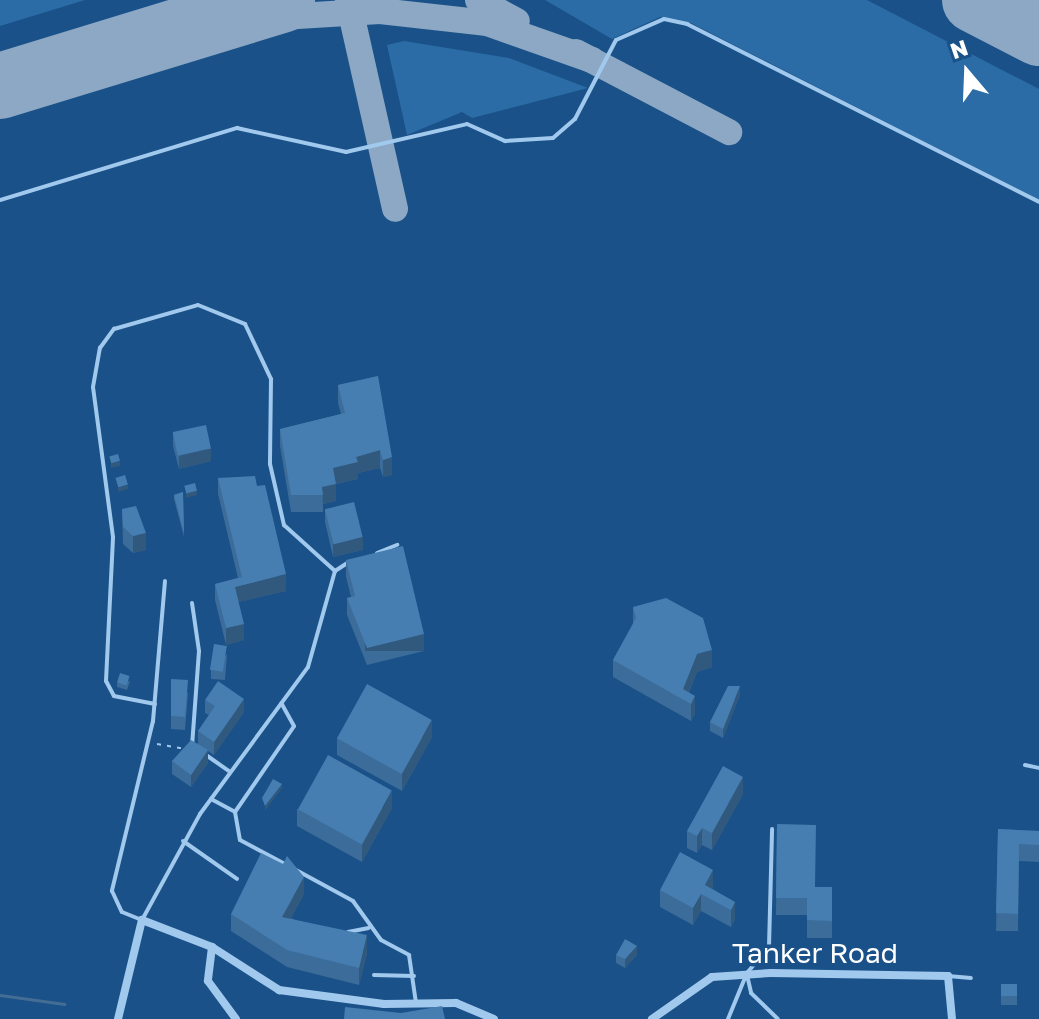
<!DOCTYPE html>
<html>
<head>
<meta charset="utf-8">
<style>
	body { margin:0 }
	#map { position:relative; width:1039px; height:1019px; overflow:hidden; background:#195188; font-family:"Golos Text",sans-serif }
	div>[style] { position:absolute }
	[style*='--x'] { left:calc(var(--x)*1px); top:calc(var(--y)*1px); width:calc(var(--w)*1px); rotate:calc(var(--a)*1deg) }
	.green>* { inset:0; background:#2c6ca6 }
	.stream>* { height:3px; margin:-1.5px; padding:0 1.5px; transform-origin:1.5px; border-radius:1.5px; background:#446d95 }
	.taxiway>* { height:26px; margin:-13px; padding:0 13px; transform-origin:13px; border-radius:13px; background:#8ca8c4 }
	.runway>* { height:66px; margin:-33px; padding:0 33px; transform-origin:33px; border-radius:33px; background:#8ca8c4 }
	.path>* { height:2px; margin-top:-1px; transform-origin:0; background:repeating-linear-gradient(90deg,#a1c8ed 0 4px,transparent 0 10px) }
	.service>* { height:4px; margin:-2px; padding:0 2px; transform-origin:2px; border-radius:2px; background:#a1c8ed }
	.minor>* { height:8px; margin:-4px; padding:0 4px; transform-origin:4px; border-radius:4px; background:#a1c8ed }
	.wall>* { inset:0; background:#3c6c99; transform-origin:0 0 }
	.shaded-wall>* { inset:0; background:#31587d; transform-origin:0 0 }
	.building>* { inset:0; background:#467eb2; transform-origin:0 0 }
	span { translate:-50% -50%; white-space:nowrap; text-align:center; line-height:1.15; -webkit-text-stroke:7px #195188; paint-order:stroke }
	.street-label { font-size:28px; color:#fff }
	.north { position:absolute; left:927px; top:32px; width:80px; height:80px; -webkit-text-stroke:6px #195188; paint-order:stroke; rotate:341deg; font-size:22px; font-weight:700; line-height:32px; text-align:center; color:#fff }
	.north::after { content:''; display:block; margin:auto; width:28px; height:36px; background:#fff; clip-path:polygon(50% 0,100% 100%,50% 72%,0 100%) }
</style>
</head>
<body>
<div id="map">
	<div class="green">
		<i style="clip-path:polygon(0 0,85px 0,0 26px)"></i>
		<i style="clip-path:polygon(545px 0,867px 0,1039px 89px,1039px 200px,691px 23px,660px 17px,612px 39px)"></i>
		<i style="clip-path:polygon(404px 41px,509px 58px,588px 88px,472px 118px,462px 112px,407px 135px,387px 45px)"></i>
	</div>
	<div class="stream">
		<i style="--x:0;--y:995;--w:65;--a:8"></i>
	</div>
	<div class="taxiway">
		<i style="--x:348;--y:0;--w:214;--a:77.3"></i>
		<i style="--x:478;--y:0;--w:44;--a:28.3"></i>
		<i style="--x:141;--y:43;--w:142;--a:-10.5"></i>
		<i style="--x:281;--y:17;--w:99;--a:-3.5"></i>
		<i style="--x:380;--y:11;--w:108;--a:6.4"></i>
		<i style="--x:487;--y:23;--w:111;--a:19.4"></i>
		<i style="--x:576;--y:52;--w:173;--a:27.6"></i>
	</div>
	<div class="runway">
		<i style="--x:975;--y:0;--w:72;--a:27.3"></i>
		<i style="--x:0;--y:86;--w:295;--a:-17"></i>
	</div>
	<div class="path">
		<i style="--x:157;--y:744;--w:29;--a:10"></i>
	</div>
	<div class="service">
		<i style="--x:0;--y:200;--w:248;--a:-16.9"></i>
		<i style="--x:237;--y:128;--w:112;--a:12.4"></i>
		<i style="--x:346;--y:152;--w:124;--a:-13"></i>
		<i style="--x:467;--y:124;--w:42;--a:24.1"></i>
		<i style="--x:505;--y:141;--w:48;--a:-3.6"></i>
		<i style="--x:553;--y:138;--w:29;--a:-41"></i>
		<i style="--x:575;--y:119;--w:89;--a:-62.6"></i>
		<i style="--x:616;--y:40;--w:52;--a:-23.6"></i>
		<i style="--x:664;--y:19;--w:24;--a:12"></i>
		<i style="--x:687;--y:24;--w:394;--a:26.8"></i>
		<i style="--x:377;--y:553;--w:22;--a:-22"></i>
		<i style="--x:165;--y:581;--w:141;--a:94.9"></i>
		<i style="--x:153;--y:721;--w:175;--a:103.6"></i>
		<i style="--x:112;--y:891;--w:23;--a:65"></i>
		<i style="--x:122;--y:912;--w:22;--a:22"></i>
		<i style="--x:142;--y:920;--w:121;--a:-61.3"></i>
		<i style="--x:200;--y:814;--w:182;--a:-53.7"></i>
		<i style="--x:308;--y:667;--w:100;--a:-74.3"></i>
		<i style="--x:335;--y:571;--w:17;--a:-33"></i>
		<i style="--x:192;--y:603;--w:49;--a:81.7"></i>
		<i style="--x:199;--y:651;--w:95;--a:94.2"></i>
		<i style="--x:155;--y:704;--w:42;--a:-169"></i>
		<i style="--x:114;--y:696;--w:17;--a:-118"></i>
		<i style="--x:106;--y:681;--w:144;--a:-87.2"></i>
		<i style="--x:113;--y:537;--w:151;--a:-97.6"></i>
		<i style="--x:93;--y:387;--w:40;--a:-80"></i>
		<i style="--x:100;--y:348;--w:24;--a:-54"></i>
		<i style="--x:114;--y:329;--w:87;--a:-15.9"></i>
		<i style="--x:198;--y:305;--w:51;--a:22"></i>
		<i style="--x:245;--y:324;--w:61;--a:64.7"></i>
		<i style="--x:271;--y:379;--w:85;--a:90.7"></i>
		<i style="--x:270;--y:464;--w:63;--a:77.1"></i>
		<i style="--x:284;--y:525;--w:69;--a:42"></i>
		<i style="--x:206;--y:755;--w:29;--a:35"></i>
		<i style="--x:1025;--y:765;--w:14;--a:12"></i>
		<i style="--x:211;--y:799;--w:27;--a:28"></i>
		<i style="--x:235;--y:812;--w:28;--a:80"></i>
		<i style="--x:240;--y:840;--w:51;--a:28.1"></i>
		<i style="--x:235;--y:812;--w:104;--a:-55.5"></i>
		<i style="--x:294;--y:726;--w:26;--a:-119"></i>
		<i style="--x:183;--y:841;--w:66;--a:35.1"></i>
		<i style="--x:296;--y:870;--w:65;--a:28.5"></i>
		<i style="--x:353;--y:901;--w:48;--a:54.3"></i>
		<i style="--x:381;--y:940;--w:32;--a:28"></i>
		<i style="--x:409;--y:955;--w:49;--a:81.7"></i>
		<i style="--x:348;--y:932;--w:21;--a:-11"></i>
		<i style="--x:374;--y:975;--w:40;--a:1.4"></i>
		<i style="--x:747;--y:975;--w:18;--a:77"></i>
		<i style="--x:751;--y:993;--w:37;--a:44"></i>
		<i style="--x:948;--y:976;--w:23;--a:5"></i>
		<i style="--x:728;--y:1019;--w:50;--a:-67.6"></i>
		<i style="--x:747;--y:973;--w:34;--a:-50"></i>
		<i style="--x:769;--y:947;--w:118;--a:-88.5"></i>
	</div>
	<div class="minor">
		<i style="--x:212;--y:947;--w:80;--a:32.7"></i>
		<i style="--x:279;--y:990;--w:106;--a:7.6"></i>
		<i style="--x:384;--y:1004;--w:72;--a:-0.8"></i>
		<i style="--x:456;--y:1003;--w:41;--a:22.8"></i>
		<i style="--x:118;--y:1019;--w:102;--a:-76.4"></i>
		<i style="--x:142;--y:920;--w:75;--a:21.1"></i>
		<i style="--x:212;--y:947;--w:34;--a:97"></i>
		<i style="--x:208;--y:981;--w:47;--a:53.6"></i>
		<i style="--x:652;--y:1019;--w:73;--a:-35"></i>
		<i style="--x:712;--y:977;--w:59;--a:-3.9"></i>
		<i style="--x:771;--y:973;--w:177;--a:1"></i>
		<i style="--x:948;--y:976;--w:43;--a:84.7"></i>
	</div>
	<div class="wall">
		<i style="clip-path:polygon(378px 376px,392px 475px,383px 477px,380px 468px,358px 473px,358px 479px,336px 484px,336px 501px,323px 504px,323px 512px,291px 512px,280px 446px,280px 429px,341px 414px,338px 403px,338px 385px)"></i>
		<i style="clip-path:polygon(173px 433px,211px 461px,179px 469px,173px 446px)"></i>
		<i style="clip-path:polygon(218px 478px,286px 591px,238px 602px,244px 640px,226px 645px,215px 600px,215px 584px,238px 578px,218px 494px)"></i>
		<i style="clip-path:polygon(183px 492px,184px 537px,174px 499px,174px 495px)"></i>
		<i style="clip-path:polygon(122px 509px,146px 550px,133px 553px,123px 544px)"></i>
		<i style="clip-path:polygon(325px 509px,363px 550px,333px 557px,325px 522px)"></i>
		<i style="clip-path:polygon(346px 560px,424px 651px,367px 665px,347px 615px,347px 598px,351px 597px,346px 577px)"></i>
		<i style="clip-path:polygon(633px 607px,712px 667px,697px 672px,689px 692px,695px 713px,691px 721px,613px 677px,613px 660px,633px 624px)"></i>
		<i style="clip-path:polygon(227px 654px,225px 680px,211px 679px,211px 670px)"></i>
		<i style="clip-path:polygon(171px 679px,188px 693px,185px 730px,171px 729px)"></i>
		<i style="clip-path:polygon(130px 681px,127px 690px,117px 687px,117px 683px)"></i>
		<i style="clip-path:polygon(740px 695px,723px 738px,710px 731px,710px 722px)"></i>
		<i style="clip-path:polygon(205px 700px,244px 712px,214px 755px,208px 751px,208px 763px,191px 787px,172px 774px,172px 761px,198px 743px,198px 731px,209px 715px,205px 713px)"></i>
		<i style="clip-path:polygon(432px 737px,402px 791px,337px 755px,337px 738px)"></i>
		<i style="clip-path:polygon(743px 794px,712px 850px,702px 845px,697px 853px,687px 848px,687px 831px)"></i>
		<i style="clip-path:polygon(392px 808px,362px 862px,297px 826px,297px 809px)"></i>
		<i style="clip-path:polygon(777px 824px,815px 887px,832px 887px,832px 938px,807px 938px,807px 915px,776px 915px)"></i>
		<i style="clip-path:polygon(998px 829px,1039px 831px,1039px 862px,1019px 861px,1018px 931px,996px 931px)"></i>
		<i style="clip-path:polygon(713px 887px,712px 889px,735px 902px,735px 919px,731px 927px,701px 911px,693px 925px,660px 907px,660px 890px)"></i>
		<i style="clip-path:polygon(304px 894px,291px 918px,367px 953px,359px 985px,287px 967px,231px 931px,231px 914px)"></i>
		<i style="clip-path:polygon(616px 955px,637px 955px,625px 968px,616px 963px)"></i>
		<i style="left:1001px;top:984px;width:16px;height:21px"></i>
	</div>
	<div class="shaded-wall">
		<i style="clip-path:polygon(211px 448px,211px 461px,179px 469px,179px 456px)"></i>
		<i style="clip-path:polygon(380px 450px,380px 468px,358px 473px,358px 479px,336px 484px,336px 501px,323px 504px,322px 487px,333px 468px,356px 457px)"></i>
		<i style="clip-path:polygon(392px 457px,392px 475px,383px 477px,383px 460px)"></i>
		<i style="clip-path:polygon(120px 461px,120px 466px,111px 468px,111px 463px)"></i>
		<i style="clip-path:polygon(128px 485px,128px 489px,118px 492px,118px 488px)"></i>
		<i style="clip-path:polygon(197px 491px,197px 495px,186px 498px,186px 493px)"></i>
		<i style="clip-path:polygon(146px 533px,146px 550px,133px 553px,133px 536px)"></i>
		<i style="clip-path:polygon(363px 537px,363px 550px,333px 557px,333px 544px)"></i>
		<i style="clip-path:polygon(286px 574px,286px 591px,235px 603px,235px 587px)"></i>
		<i style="clip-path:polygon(244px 624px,244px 640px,226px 645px,226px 628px)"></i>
		<i style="left:424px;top:634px;width:17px;height:59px;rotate:90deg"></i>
		<i style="clip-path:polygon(712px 650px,712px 667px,697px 672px,685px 700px,683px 689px,697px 654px)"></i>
		<i style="clip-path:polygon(740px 686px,740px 695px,723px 738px,723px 729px)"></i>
		<i style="clip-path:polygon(695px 696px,695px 713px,691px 721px,691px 704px)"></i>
		<i style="clip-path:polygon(244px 699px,244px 712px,214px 755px,214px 742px)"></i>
		<i style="clip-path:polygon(432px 720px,432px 737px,402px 791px,402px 774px)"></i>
		<i style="clip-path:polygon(208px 750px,208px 763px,191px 787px,191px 775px)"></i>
		<i style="clip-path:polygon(743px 777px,743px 794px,712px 850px,712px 833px)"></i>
		<i style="clip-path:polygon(282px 784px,282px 788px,265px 811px,265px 806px)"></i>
		<i style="clip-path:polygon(392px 791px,392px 808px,362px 862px,362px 845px)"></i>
		<i style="clip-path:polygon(702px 828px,702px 845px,697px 853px,697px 836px)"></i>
		<i style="clip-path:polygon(713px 870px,713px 887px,708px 897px,705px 885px)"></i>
		<i style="clip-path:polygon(304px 877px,304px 894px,282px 934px,282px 917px)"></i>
		<i style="clip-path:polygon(701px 894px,701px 911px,693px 925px,693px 908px)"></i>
		<i style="clip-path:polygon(735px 902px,735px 919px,731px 927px,731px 910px)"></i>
		<i style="clip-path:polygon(367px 935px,367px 953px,359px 985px,359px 968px)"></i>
		<i style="clip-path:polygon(637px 946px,637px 955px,625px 968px,625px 959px)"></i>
	</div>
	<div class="building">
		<i style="clip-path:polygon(378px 376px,392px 457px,383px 460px,380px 450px,356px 457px,358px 462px,333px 468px,336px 484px,322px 487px,323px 495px,291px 495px,280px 429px,345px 413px,338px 385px)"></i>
		<i style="left:206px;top:425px;width:24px;height:34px;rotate:78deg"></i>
		<i style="left:118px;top:454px;width:7px;height:9px;rotate:74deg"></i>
		<i style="left:125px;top:475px;width:10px;height:10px;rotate:73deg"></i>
		<i style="clip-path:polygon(255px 476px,257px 486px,265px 485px,286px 574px,235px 587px,244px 624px,226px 628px,215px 584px,242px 577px,218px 478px)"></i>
		<i style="left:195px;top:483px;width:8px;height:11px;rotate:76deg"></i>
		<i style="clip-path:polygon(183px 492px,184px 533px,174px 495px)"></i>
		<i style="left:354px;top:502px;width:36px;height:30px;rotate:76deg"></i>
		<i style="clip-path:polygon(136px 506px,146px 533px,133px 536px,123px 527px,122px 509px)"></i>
		<i style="clip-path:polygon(403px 546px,424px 634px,367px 648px,347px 598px,355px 596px,346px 560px)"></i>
		<i style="clip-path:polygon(666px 598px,703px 618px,712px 650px,697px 654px,683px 689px,695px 696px,691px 704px,613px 660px,636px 618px,633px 607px)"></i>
		<i style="left:214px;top:644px;width:13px;height:26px;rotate:9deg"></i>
		<i style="left:120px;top:673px;width:10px;height:10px;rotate:17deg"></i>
		<i style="clip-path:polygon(171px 679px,188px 680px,185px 717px,171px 716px)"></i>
		<i style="clip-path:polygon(218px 681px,244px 699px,214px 742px,198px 731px,215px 706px,205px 700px)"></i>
		<i style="left:367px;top:684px;width:74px;height:62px;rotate:29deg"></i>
		<i style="clip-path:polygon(728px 686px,740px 686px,723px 729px,710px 722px)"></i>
		<i style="clip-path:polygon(191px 740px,208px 750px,191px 775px,172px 761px)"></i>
		<i style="left:328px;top:755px;width:73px;height:62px;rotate:29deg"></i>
		<i style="clip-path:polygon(723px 766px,743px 777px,712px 833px,702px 828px,697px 836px,687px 831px)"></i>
		<i style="clip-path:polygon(273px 779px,282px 784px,265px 806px,262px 798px)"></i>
		<i style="clip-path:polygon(777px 824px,816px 825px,815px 887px,832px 887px,832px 921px,807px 920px,807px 898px,776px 898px)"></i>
		<i style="clip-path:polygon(998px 829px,1039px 831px,1039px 845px,1019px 844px,1018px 914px,996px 913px)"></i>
		<i style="clip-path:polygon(680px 852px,713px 870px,705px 885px,735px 902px,731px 910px,701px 894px,693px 908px,660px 890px)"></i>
		<i style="clip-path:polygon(261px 853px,283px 864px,287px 856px,304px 877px,282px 917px,367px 935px,359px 968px,287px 950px,231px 914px)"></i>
		<i style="clip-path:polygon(625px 939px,637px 946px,625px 959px,616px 955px)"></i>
		<i style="left:1001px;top:984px;width:16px;height:12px"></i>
		<i style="clip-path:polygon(442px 1006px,445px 1019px,344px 1019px,345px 1007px,401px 1013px)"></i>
	</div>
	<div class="street-label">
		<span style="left:815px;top:953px">Tanker Road</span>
	</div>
	<div class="north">N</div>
</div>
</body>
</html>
